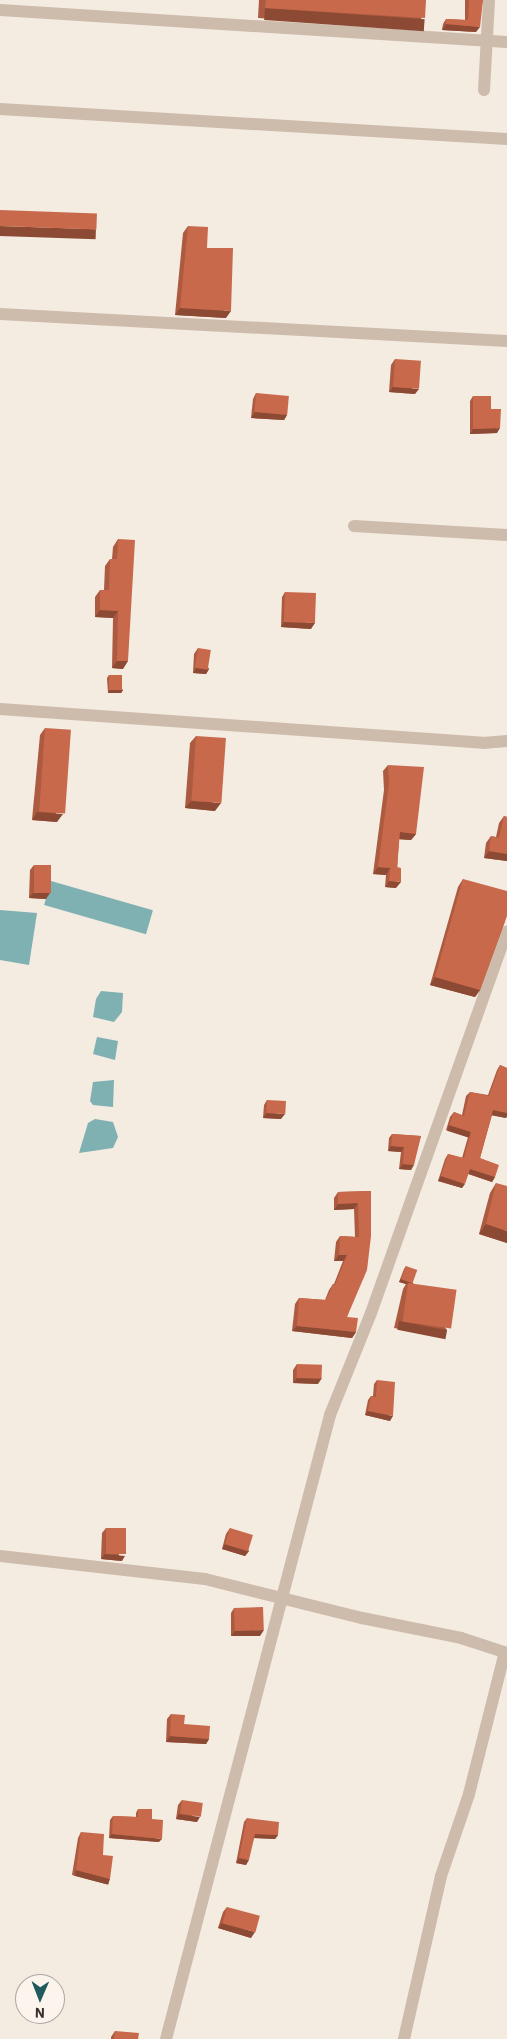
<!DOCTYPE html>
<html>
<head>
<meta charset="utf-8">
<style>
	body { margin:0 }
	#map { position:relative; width:507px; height:2039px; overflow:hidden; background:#f4ebe1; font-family:"IBM Plex Sans",sans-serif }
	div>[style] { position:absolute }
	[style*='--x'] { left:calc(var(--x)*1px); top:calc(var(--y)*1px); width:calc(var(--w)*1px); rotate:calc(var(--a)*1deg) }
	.water>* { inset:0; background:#7fb0b2; transform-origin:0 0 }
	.street>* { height:12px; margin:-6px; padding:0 6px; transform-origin:6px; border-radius:6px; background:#cdbbac }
	.wall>* { inset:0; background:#ac5a40 }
	.shaded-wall>* { inset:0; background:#8c4a34; transform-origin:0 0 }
	.building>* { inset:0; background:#c8694b; transform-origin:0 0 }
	span { translate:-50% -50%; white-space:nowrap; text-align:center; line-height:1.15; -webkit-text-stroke:4.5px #fbf5ee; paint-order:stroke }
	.north { position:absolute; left:15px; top:1974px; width:50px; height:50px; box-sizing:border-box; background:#fbf5ee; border:1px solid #aea6a0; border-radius:50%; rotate:181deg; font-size:14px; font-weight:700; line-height:20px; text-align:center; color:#3b302b }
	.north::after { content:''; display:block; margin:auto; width:18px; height:22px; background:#1f5a5e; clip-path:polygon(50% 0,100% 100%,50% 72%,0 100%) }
</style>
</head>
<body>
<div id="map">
	<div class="water">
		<i style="left:51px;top:881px;width:106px;height:25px;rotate:16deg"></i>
		<i style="clip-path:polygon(0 910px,37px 913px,29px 965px,0 960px)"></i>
		<i style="clip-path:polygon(101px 991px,123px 993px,122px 1012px,114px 1022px,93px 1017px,96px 999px)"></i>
		<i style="clip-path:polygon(97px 1037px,118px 1041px,115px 1060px,93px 1054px)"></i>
		<i style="clip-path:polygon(114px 1080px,113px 1107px,93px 1105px,90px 1101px,93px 1082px)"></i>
		<i style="clip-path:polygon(95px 1119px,113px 1122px,118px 1137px,113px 1148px,79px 1153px,88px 1123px)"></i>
	</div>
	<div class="street">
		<i style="--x:0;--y:10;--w:508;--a:3.61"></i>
		<i style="--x:484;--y:90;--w:90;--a:-86.8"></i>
		<i style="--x:0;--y:109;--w:508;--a:3.39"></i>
		<i style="--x:0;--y:314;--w:508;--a:3.05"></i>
		<i style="--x:354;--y:526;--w:153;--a:3.4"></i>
		<i style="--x:0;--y:709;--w:484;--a:4"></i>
		<i style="--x:483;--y:743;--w:24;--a:-5"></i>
		<i style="--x:0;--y:1556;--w:206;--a:6.4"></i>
		<i style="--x:205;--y:1579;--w:162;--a:14"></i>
		<i style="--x:362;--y:1618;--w:101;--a:11.4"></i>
		<i style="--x:461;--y:1638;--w:48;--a:18.1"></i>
		<i style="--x:166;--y:2039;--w:645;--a:-75.27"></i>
		<i style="--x:330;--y:1415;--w:110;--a:-68.1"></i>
		<i style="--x:371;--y:1313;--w:405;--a:-70.4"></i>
		<i style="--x:404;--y:2039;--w:167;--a:-77.2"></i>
		<i style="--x:441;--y:1876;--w:87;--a:-71.1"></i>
		<i style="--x:469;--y:1794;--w:146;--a:-75.8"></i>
	</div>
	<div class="wall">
		<i style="clip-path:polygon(259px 0,426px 0,419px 28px,258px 18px)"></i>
		<i style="clip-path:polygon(465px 0,483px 0,476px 32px,442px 30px,443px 24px,446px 19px,465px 20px)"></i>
		<i style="clip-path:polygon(188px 226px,207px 248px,226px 318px,175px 315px,183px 233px)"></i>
		<i style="clip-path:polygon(395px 359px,415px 394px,389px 392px,391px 365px)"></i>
		<i style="clip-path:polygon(256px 393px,287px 415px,284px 420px,251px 418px,253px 399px)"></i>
		<i style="clip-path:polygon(473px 396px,491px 409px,497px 433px,470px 434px,470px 401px)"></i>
		<i style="clip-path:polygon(118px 539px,123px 669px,112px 668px,113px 618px,95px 617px,95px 597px,100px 590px,104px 590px,105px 566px,110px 559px,112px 559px,113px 547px)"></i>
		<i style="clip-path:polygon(285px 592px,311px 629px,281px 627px,282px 597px)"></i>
		<i style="clip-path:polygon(198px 648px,209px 669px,206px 674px,193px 673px,194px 654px)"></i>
		<i style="clip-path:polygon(109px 675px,123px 690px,121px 693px,108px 693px,107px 678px)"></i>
		<i style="clip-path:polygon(45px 728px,57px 822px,32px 820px,40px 735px)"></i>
		<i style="clip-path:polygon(196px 736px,215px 811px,185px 808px,190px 743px)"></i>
		<i style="clip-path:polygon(388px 765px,416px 834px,411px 840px,399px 839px,396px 888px,385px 887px,386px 875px,373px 874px,384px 790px,383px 771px)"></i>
		<i style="clip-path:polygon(504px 816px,507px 817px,507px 861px,484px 858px,486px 843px,491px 836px,496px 837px,499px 823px)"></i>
		<i style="clip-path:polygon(34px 865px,46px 899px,29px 898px,30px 870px)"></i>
		<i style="clip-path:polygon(463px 879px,505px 921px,480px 990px,475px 997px,430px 985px,458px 887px)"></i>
		<i style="clip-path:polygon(500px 1065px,507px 1068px,507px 1116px,506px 1118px,492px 1115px,480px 1158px,495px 1177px,492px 1182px,468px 1174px,462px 1188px,438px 1181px,445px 1159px,448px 1154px,462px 1158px,468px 1137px,446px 1130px,450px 1117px,454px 1112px,462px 1115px,466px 1096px,470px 1092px,488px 1095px,497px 1070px)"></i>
		<i style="clip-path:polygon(267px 1100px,281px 1119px,263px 1118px,264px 1105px)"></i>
		<i style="clip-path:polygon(392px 1134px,421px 1136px,411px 1170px,399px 1169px,401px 1152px,388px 1151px,389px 1138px)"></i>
		<i style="clip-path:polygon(496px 1183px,507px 1243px,479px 1234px,490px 1193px)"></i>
		<i style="clip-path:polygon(371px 1191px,347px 1317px,356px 1332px,352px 1338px,292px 1331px,295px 1304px,299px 1298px,325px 1300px,329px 1290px,333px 1284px,334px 1284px,343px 1261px,334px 1261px,336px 1242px,340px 1236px,355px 1237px,354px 1209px,334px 1210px,334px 1198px,338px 1192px)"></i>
		<i style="clip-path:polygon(406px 1266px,413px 1283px,447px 1330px,442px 1337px,394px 1328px,403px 1289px,406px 1284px,399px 1282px,404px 1269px)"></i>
		<i style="clip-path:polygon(297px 1364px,318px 1384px,293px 1383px,293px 1370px)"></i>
		<i style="clip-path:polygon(377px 1380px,390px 1421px,365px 1415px,368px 1400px,371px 1396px,373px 1396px,374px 1384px)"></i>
		<i style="clip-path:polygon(106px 1528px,122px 1561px,101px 1559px,102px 1533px)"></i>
		<i style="clip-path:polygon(230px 1528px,249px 1551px,245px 1556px,222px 1549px,226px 1534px)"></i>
		<i style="clip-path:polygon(234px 1608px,260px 1636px,231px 1636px,231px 1613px)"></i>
		<i style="clip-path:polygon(171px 1714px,184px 1724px,209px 1739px,206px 1744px,166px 1742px,167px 1719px)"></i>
		<i style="clip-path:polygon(182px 1800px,197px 1822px,176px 1819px,178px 1805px)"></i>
		<i style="clip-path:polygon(138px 1809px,159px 1842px,109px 1838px,110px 1820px,113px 1816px,136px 1817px,136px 1813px)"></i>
		<i style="clip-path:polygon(247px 1818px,278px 1835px,275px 1839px,254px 1838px,246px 1865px,236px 1863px,244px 1822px)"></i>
		<i style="clip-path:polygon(81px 1832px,103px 1855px,110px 1879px,106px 1884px,72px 1875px,78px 1838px)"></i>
		<i style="clip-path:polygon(227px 1907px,251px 1938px,218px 1928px,223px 1912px)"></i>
		<i style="clip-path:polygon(115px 2031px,138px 2039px,111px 2039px,111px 2037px)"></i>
	</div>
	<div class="shaded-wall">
		<i style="left:265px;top:8px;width:160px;height:12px;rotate:4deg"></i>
		<i style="clip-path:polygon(446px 24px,480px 27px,476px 32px,442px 30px)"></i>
		<i style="left:0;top:226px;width:96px;height:10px;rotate:2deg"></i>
		<i style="clip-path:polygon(180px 308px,231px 311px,226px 318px,175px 315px)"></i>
		<i style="clip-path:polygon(393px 387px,419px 389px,415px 394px,389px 392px)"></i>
		<i style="clip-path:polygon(255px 412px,287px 415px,284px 420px,251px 418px)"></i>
		<i style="clip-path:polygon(500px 428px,497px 433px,470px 434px,473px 429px)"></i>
		<i style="clip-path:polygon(100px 610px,118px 611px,113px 618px,95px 617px)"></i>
		<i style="clip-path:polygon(284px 622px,315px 623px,311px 629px,281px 627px)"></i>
		<i style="clip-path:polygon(117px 661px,128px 661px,123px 669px,112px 668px)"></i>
		<i style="clip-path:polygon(196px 668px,209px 669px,206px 674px,193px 673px)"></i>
		<i style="clip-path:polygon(110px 690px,123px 690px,121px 693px,108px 693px)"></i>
		<i style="clip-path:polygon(191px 801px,221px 803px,215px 811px,185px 808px)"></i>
		<i style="clip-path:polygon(37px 812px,63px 814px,57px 822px,32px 820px)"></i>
		<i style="clip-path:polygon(400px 832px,416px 834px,411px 840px,395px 839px)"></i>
		<i style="clip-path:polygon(489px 851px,507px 854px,507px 861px,484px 858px)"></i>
		<i style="clip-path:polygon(378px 867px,390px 868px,386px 875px,373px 874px)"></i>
		<i style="clip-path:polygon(389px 881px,401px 882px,396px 888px,385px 887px)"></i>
		<i style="clip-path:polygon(33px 893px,50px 893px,46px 899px,29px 898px)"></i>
		<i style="clip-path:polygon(435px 977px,480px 990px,475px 997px,430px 985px)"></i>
		<i style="clip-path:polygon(493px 1110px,507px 1113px,507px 1116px,506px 1118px,490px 1115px)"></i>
		<i style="clip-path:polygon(267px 1113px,285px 1114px,281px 1119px,263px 1118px)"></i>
		<i style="left:449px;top:1125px;width:23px;height:6px;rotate:18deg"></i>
		<i style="clip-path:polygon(391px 1146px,404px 1147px,401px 1152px,388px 1151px)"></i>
		<i style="clip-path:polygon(403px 1164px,414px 1165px,411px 1170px,399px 1169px)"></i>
		<i style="clip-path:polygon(470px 1169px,495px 1177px,492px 1182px,466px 1173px)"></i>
		<i style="clip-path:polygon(441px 1176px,465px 1184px,462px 1188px,438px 1181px)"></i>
		<i style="clip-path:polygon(358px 1203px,354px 1209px,334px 1210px,338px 1204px)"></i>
		<i style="clip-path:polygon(486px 1224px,507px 1231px,507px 1243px,479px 1234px)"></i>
		<i style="clip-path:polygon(339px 1255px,347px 1255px,343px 1261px,334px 1261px)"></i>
		<i style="clip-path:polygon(401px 1279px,413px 1283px,408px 1283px,406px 1284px,399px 1282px)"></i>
		<i style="left:399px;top:1321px;width:49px;height:9px;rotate:11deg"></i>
		<i style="clip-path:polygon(297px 1326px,356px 1332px,352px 1338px,292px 1331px)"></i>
		<i style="clip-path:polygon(297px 1378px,322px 1378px,318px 1384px,293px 1383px)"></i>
		<i style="clip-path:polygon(368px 1411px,393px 1416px,390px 1421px,365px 1415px)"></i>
		<i style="clip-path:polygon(225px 1544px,249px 1551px,245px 1556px,222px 1549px)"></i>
		<i style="clip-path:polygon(105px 1554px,125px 1556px,122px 1561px,101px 1559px)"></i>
		<i style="clip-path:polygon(264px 1630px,260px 1636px,231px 1636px,235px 1631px)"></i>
		<i style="clip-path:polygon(170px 1736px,209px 1739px,206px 1744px,166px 1742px)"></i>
		<i style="clip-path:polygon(179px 1814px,200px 1817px,197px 1822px,176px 1819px)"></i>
		<i style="clip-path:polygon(112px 1834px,162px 1839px,159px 1842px,109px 1838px)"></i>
		<i style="clip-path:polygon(255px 1834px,278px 1835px,275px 1839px,252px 1838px)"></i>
		<i style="clip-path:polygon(239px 1858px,249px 1860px,246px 1865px,236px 1863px)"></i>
		<i style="left:76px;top:1870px;width:35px;height:6px;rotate:15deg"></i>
		<i style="clip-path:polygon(222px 1923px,255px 1932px,251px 1938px,218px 1928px)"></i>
	</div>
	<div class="building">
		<i style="clip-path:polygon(266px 0,426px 0,425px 18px,265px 8px)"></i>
		<i style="clip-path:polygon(469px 0,483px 0,480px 27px,446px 24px,446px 19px,468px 20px)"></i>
		<i style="left:0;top:210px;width:97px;height:16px;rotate:2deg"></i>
		<i style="clip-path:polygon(188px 226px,208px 227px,207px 248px,233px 248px,231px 311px,180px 308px)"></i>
		<i style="left:395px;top:359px;width:26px;height:28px;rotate:4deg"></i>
		<i style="left:256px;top:393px;width:33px;height:19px;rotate:5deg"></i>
		<i style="clip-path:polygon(473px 396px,491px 396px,491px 409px,501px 409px,500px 428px,473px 429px)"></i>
		<i style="clip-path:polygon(118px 539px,135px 540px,128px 661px,117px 661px,118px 611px,100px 610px,100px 590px,109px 590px,110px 559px,117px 559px)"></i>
		<i style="left:285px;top:592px;width:31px;height:30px;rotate:2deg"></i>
		<i style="left:198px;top:648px;width:13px;height:20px;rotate:9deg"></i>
		<i style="left:109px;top:675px;width:13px;height:15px"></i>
		<i style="left:45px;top:728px;width:26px;height:84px;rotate:4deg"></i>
		<i style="left:196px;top:736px;width:30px;height:65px;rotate:4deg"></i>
		<i style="clip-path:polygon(388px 765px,424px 767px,416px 834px,400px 832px,397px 867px,401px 868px,401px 882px,389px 881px,390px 868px,378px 867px,389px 784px)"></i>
		<i style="clip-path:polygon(504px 816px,507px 817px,507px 854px,489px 851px,491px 836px,499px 838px)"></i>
		<i style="left:34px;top:865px;width:17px;height:28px"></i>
		<i style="clip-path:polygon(463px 879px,507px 891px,507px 916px,480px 990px,435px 977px)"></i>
		<i style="clip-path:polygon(500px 1065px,507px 1068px,507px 1113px,493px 1110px,480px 1158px,499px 1165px,495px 1177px,470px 1169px,465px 1184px,441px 1176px,448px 1154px,464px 1158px,471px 1132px,449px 1125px,454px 1112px,464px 1116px,470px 1092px,489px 1096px)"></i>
		<i style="left:267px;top:1100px;width:19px;height:13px;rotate:3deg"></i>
		<i style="clip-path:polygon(392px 1134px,421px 1136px,414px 1165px,403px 1164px,404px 1147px,391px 1146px)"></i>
		<i style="clip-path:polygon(496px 1183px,507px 1186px,507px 1231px,486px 1224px)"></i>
		<i style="clip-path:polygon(371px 1191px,371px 1236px,367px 1270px,347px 1317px,358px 1318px,356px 1332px,297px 1326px,299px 1298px,326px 1300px,333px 1284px,335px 1285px,347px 1255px,339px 1255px,340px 1236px,359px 1237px,358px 1203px,338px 1204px,338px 1192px)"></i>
		<i style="left:406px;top:1266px;width:12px;height:14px;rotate:20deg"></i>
		<i style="left:408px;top:1283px;width:49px;height:39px;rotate:8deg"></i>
		<i style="left:297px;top:1364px;width:25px;height:14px;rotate:2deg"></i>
		<i style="clip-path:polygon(377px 1380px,395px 1382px,393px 1416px,368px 1411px,371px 1396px,376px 1397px)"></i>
		<i style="left:106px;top:1528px;width:20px;height:26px"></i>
		<i style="left:230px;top:1528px;width:24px;height:17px;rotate:17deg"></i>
		<i style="left:263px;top:1607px;width:23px;height:29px;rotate:88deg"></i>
		<i style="clip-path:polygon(171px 1714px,185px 1715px,184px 1724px,210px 1726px,209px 1739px,170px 1736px)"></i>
		<i style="left:182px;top:1800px;width:21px;height:14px;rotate:8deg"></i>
		<i style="clip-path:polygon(138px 1809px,152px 1809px,152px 1819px,163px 1820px,162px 1839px,112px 1834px,113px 1816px,138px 1817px)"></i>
		<i style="clip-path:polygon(247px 1818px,279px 1822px,278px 1835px,255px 1834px,249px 1860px,239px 1858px)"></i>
		<i style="clip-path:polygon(81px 1832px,104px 1834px,103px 1855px,113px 1856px,110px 1879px,76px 1870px)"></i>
		<i style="left:227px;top:1907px;width:34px;height:17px;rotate:15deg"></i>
		<i style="clip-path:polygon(115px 2031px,139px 2033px,138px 2039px,114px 2039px)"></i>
	</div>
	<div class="north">N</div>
</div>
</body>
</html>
